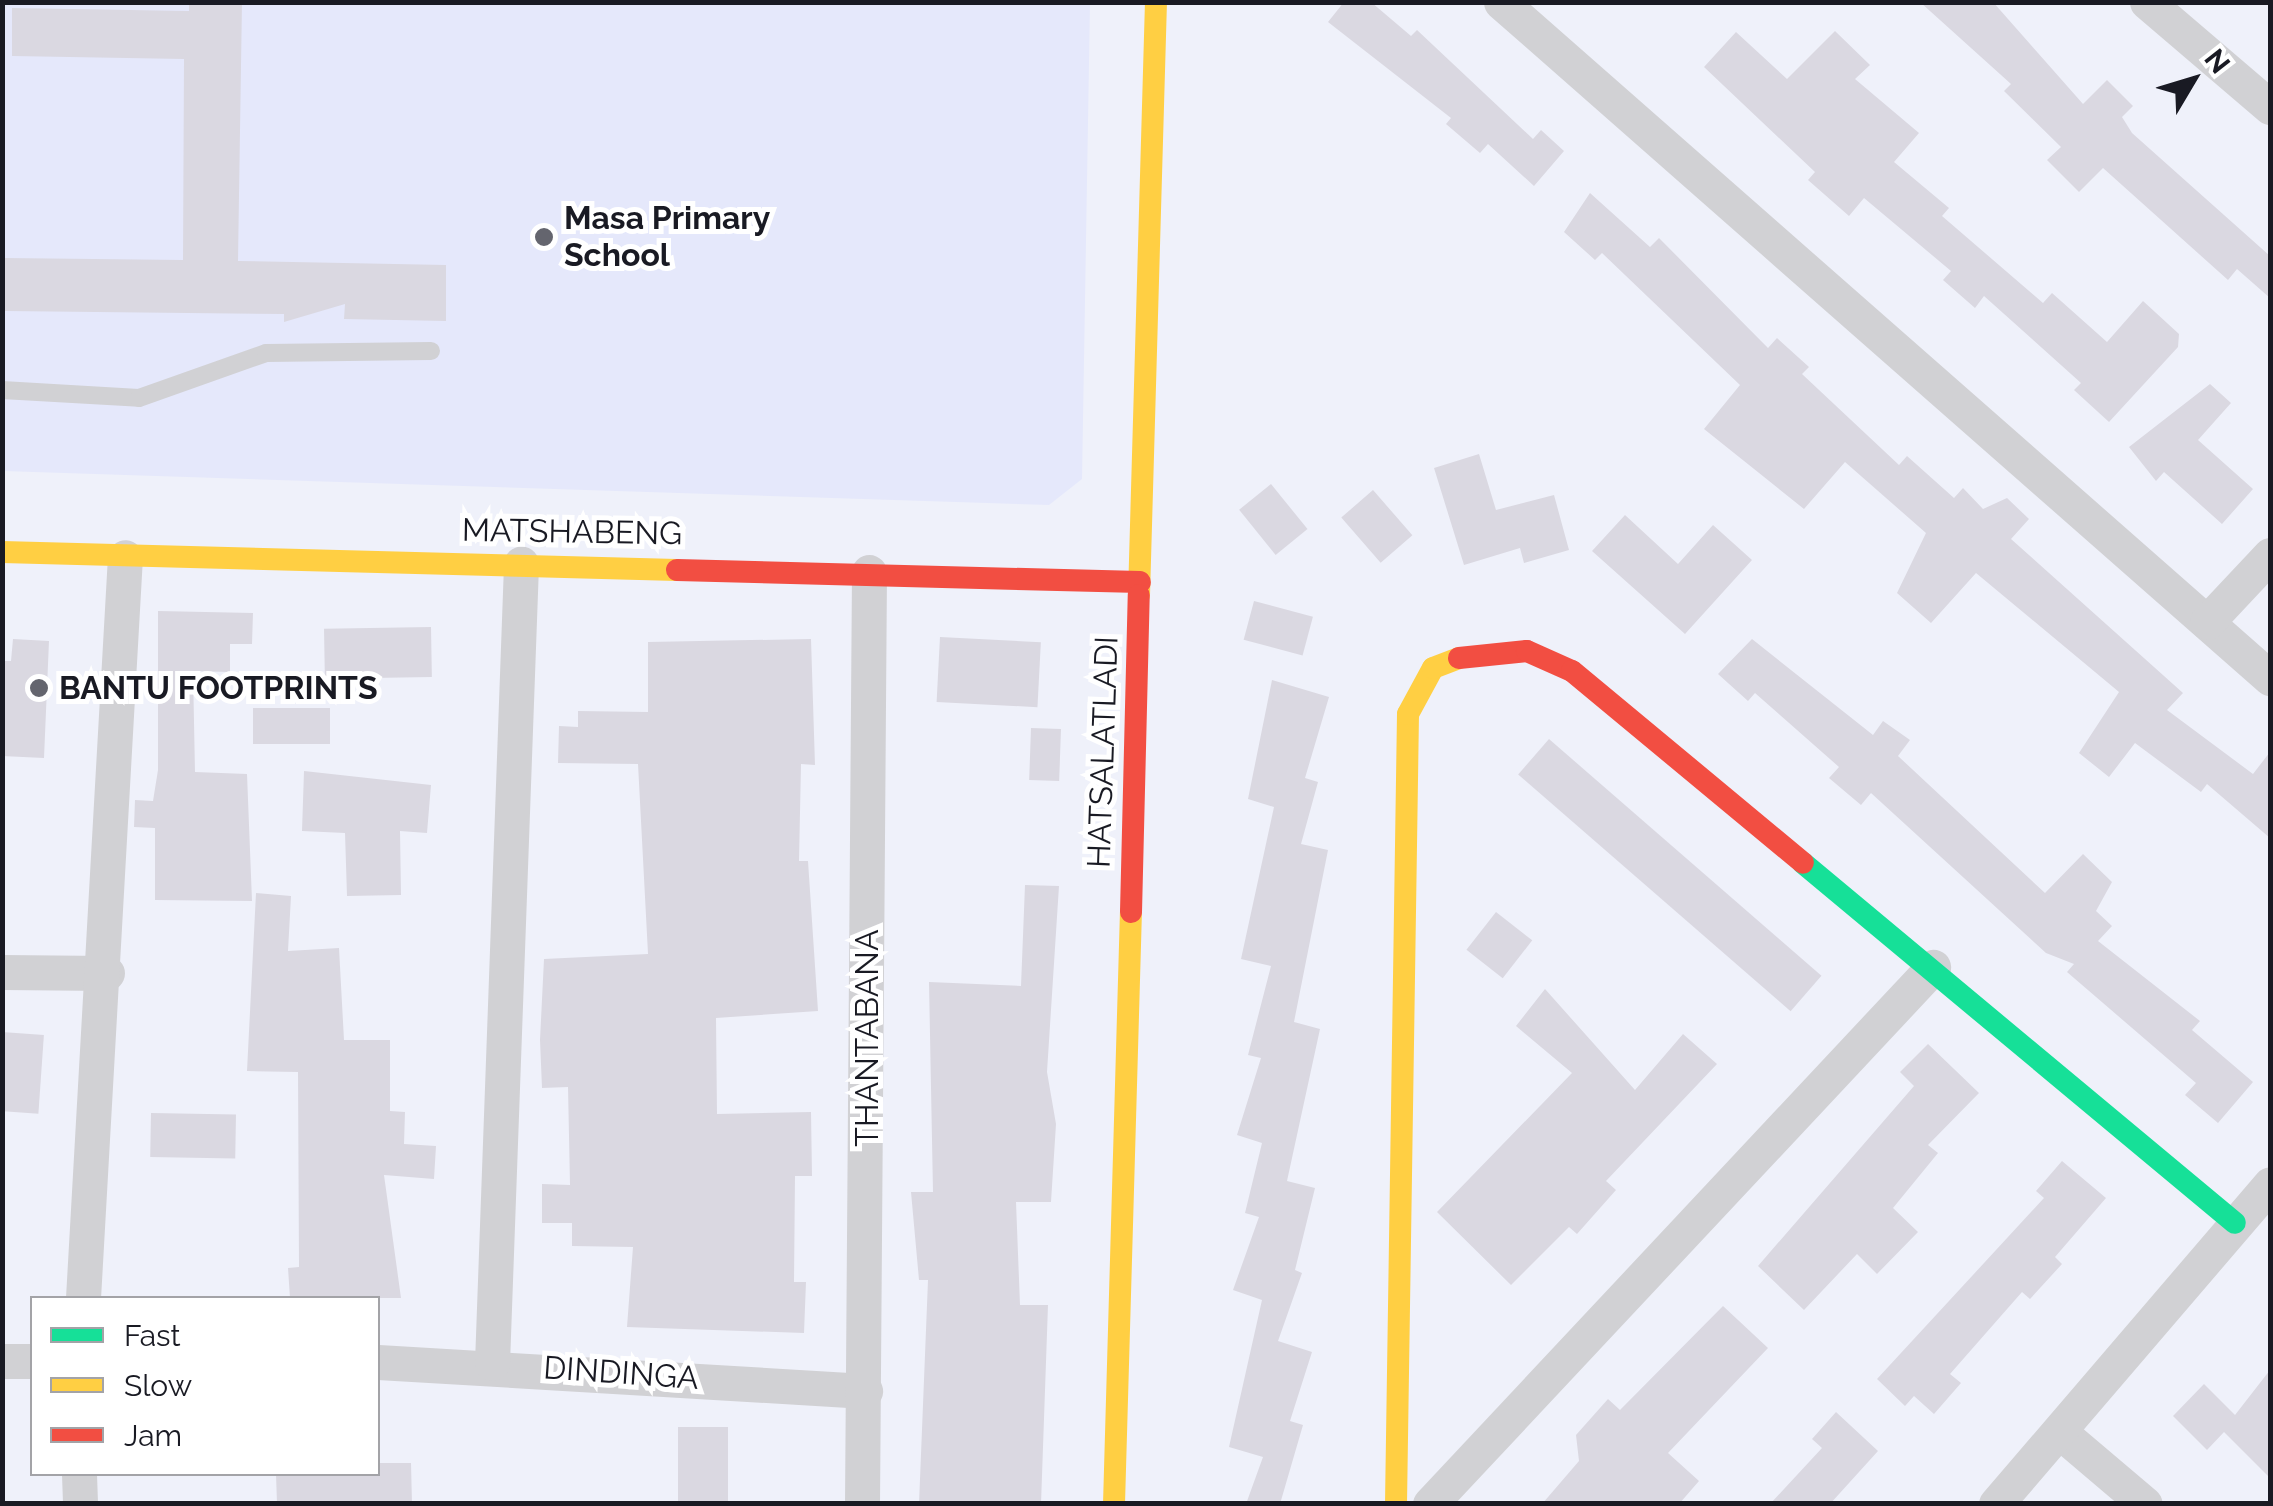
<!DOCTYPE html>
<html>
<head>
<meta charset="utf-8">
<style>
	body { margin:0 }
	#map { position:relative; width:2273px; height:1506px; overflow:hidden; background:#eff1fa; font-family:Raleway,sans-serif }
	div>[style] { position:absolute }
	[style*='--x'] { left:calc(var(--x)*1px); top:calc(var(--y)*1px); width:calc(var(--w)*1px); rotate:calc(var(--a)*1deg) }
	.built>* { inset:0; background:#e5e8fb }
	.building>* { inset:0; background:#dad8e1; transform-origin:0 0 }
	.lane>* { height:18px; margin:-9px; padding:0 9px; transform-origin:9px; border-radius:9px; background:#d1d1d4 }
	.street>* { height:35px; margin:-17.5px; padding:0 17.5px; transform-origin:17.5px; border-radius:17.5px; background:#d1d1d4 }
	.fast>* { height:22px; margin:-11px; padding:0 11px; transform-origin:11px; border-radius:11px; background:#16e098 }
	.slow>* { height:22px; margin:-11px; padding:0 11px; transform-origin:11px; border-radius:11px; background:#ffcf43 }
	.jam>* { height:22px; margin:-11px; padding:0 11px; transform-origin:11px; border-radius:11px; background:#f24e42 }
	.dots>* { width:28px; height:28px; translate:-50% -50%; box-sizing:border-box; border:5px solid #fff; border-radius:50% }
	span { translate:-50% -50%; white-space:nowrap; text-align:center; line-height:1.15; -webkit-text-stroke:10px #fff; paint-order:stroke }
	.poi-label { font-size:32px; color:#191a23; font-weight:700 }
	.left { translate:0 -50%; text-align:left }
	.street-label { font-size:32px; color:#191a23 }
	.frame { position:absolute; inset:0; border:5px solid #191a23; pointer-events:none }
	.legend { position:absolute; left:30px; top:1296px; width:350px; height:180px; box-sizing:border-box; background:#fff; border:2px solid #a3a3a7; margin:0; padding:12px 18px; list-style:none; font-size:30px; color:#191a23 }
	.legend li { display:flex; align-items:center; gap:20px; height:50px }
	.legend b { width:50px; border:2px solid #a3a3a7 }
	.north { position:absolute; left:2143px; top:30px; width:100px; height:100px; -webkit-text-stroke:8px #fff; paint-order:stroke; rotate:52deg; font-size:28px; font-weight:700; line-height:40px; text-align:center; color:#191a23 }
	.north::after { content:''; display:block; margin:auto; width:35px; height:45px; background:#191a23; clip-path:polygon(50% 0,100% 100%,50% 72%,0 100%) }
</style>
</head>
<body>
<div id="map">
	<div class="built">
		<i style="clip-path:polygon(3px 3px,1090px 3px,1082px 479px,1049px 505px,3px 471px)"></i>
	</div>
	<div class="building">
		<i style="clip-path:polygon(189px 2px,242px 2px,238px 261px,446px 265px,446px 321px,344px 319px,345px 304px,284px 322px,284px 314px,5px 311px,5px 258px,183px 260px,184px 59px,12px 56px,12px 8px,189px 11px)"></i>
		<i style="clip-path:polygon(1344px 2px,1371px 2px,1411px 36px,1417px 30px,1533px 139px,1541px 130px,1564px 151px,1534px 186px,1488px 144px,1480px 153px,1446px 124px,1451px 118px,1328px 22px)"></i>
		<i style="clip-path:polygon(1920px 2px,1993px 2px,2083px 104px,2107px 80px,2133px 106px,2122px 117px,2132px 133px,2270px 256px,2270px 298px,2237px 269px,2228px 280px,2103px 168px,2079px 192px,2047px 160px,2061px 147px,2004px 91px,2011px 84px)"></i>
		<i style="clip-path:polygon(1835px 31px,1870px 65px,1855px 79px,1919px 133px,1894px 162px,1949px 208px,1942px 216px,2043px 303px,2052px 293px,2107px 342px,2143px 301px,2179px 334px,2178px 347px,2109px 422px,2074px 390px,2081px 383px,1984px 296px,1975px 308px,1943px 280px,1951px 271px,1864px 198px,1849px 216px,1808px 180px,1815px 172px,1704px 67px,1736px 32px,1787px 79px)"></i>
		<i style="clip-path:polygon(1590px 193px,1650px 247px,1659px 238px,1768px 348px,1777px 338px,1809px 367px,1802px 374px,1899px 465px,1907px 456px,1954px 498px,1963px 488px,1983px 509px,2007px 498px,2029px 519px,2011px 539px,2183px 693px,2167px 710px,2253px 774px,2270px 752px,2270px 838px,2207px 784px,2201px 792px,2135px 743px,2109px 777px,2079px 753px,2119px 692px,1976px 573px,1931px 623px,1897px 593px,1926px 533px,1845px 462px,1804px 509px,1704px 429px,1740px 385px,1602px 253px,1595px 260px,1564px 232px)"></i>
		<i style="clip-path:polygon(2210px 384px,2231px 403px,2198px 440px,2253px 489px,2222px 524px,2164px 472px,2156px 481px,2129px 447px)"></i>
		<i style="clip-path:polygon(1479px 454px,1496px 510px,1554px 495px,1569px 550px,1524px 563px,1520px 548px,1464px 565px,1434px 468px)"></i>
		<i style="left:1271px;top:484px;width:58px;height:41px;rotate:51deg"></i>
		<i style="left:1373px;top:490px;width:60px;height:42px;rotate:49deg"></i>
		<i style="clip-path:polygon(1625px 515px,1678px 564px,1713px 525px,1752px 560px,1685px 634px,1592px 551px)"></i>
		<i style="left:1254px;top:601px;width:61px;height:40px;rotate:15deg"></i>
		<i style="clip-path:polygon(158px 611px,253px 613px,252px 644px,230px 644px,230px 672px,193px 671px,195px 772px,247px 774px,252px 901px,155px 900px,155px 828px,134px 827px,135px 800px,153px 801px,158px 770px)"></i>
		<i style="left:431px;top:627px;width:50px;height:107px;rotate:89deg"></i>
		<i style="left:940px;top:637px;width:101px;height:65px;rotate:3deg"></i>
		<i style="clip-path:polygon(13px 639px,49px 641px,44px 758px,2px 756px,2px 661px,11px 661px)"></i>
		<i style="clip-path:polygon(811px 639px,815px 765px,801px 764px,799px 861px,808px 861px,818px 1011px,716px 1018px,717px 1114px,811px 1112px,812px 1176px,795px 1176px,794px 1282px,806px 1282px,804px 1333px,627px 1327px,633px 1247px,572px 1246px,572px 1223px,542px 1223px,542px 1184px,570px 1185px,568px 1087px,542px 1088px,540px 1040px,544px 959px,648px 954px,638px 764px,558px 763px,559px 726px,578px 727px,578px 711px,648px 712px,648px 642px)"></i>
		<i style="clip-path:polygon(1752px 639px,1873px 735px,1883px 721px,1910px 740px,1898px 756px,2045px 893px,2083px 854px,2112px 882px,2096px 911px,2112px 926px,2098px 941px,2200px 1021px,2192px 1030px,2253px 1082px,2218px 1123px,2185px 1095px,2196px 1083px,2067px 972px,2074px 964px,2046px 953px,1871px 793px,1861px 805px,1829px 778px,1839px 767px,1755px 693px,1748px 701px,1718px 674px)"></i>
		<i style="clip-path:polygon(1272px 680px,1329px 697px,1305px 778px,1318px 782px,1301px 844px,1328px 850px,1294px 1022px,1320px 1029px,1287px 1181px,1315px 1188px,1295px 1270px,1302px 1273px,1278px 1341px,1312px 1352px,1290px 1421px,1303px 1425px,1280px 1504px,1246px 1504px,1263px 1457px,1229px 1447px,1262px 1300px,1233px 1290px,1259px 1217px,1245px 1213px,1262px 1143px,1237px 1135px,1261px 1058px,1248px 1055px,1271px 966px,1241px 959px,1274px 807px,1248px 799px)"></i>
		<i style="left:253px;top:708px;width:77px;height:36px"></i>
		<i style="left:1031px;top:728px;width:30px;height:52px;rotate:2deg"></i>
		<i style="left:1549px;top:739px;width:361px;height:47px;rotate:41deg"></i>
		<i style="clip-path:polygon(304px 771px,431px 785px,427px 833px,400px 831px,401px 895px,347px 896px,345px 833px,302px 831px)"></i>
		<i style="clip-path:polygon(1025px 885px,1059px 886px,1047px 1072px,1056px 1124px,1051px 1202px,1016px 1202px,1020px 1305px,1048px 1305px,1041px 1504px,919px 1504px,928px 1280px,919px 1280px,911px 1192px,933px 1192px,929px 982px,1021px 986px)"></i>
		<i style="clip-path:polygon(256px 893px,291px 896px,288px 951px,339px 948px,344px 1040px,390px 1040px,390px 1111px,405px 1112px,404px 1144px,436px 1146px,434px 1179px,384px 1175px,401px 1298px,290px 1298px,288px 1268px,299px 1267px,298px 1072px,247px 1071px)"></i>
		<i style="left:1496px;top:912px;width:46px;height:48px;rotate:38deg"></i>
		<i style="clip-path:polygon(1545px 989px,1635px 1090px,1683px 1034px,1717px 1064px,1606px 1181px,1616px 1190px,1577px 1234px,1569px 1227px,1511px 1285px,1437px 1212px,1572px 1073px,1516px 1026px)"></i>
		<i style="left:2px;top:1032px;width:42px;height:79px;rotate:4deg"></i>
		<i style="clip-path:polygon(1928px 1044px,1979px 1093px,1928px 1145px,1938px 1153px,1893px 1208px,1918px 1232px,1877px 1274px,1857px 1254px,1804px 1310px,1758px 1266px,1914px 1086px,1900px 1072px)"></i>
		<i style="left:151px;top:1113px;width:85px;height:44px;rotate:1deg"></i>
		<i style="clip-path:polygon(2062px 1161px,2106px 1198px,2055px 1257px,2062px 1264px,2030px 1299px,2022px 1292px,1950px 1374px,1961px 1383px,1934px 1414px,1914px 1396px,1905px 1406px,1877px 1379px,2044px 1198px,2036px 1191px)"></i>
		<i style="clip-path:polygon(1723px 1306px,1768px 1348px,1668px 1453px,1699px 1481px,1679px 1504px,1542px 1504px,1579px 1461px,1576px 1435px,1608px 1399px,1620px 1410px)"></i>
		<i style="clip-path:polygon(2270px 1370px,2270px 1478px,2224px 1432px,2207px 1450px,2173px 1416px,2204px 1384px,2235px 1415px)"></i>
		<i style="clip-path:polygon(1836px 1412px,1878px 1451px,1830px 1504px,1770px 1504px,1822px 1448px,1812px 1439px)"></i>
		<i style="left:678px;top:1427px;width:50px;height:77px"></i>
		<i style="clip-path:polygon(378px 1463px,411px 1463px,412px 1504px,277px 1504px,276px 1474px,378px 1474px)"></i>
	</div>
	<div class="lane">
		<i style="--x:2;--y:390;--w:137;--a:3.3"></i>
		<i style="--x:139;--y:398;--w:135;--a:-19.5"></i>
		<i style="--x:266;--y:353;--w:165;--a:-0.7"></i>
	</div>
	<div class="street">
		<i style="--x:1501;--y:2;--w:1024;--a:41.32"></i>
		<i style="--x:2147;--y:2;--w:162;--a:40.5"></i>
		<i style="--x:2207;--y:622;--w:92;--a:-46.8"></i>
		<i style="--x:2;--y:972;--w:105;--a:0.5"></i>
		<i style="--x:83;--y:1298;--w:742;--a:-86.76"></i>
		<i style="--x:2;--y:1361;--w:30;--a:0"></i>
		<i style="--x:378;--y:1362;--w:488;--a:3.4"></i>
		<i style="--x:492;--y:1363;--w:800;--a:-87.92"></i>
		<i style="--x:2060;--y:1432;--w:111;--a:40.3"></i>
		<i style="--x:79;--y:1474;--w:30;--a:88"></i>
		<i style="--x:862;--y:1504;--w:932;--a:-89.57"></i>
		<i style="--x:1430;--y:1504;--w:736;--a:-46.87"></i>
		<i style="--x:1996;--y:1504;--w:421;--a:-49.4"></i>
	</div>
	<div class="fast">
		<i style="--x:1803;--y:863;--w:562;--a:39.81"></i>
	</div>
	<div class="slow">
		<i style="--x:2;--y:552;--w:675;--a:1.53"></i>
		<i style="--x:1139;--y:595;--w:593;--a:-88.36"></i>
		<i style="--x:1114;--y:1504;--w:592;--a:-88.36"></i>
		<i style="--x:1396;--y:1504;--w:790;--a:-89.13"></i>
		<i style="--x:1408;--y:714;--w:52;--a:-61.5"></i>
		<i style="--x:1433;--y:668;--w:28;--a:-21"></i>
	</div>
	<div class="jam">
		<i style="--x:677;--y:570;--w:463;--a:1.5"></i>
		<i style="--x:1459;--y:658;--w:68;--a:-5.9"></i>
		<i style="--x:1527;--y:651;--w:49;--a:24"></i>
		<i style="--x:1572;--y:671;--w:300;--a:39.7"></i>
		<i style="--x:1131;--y:912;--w:317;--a:-88.6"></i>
	</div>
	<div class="dots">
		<i style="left:544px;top:237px;background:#64656e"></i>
		<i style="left:39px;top:688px;background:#64656e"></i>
	</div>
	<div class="poi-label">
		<span class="left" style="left:564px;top:237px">Masa Primary<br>School</span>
		<span class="left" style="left:59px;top:688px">BANTU FOOTPRINTS</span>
	</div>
	<div class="street-label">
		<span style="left:572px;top:532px;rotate:1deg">MATSHABENG</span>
		<span style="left:1103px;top:752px;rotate:-88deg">HATSALATLADI</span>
		<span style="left:867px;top:1038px;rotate:-90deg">THANTABANA</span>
		<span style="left:621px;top:1373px;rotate:4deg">DINDINGA</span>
	</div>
	<div class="frame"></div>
	<ul class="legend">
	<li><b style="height:12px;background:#16e098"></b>Fast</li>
	<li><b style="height:12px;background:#ffcf43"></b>Slow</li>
	<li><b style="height:12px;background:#f24e42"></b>Jam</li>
	</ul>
	<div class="north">N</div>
</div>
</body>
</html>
